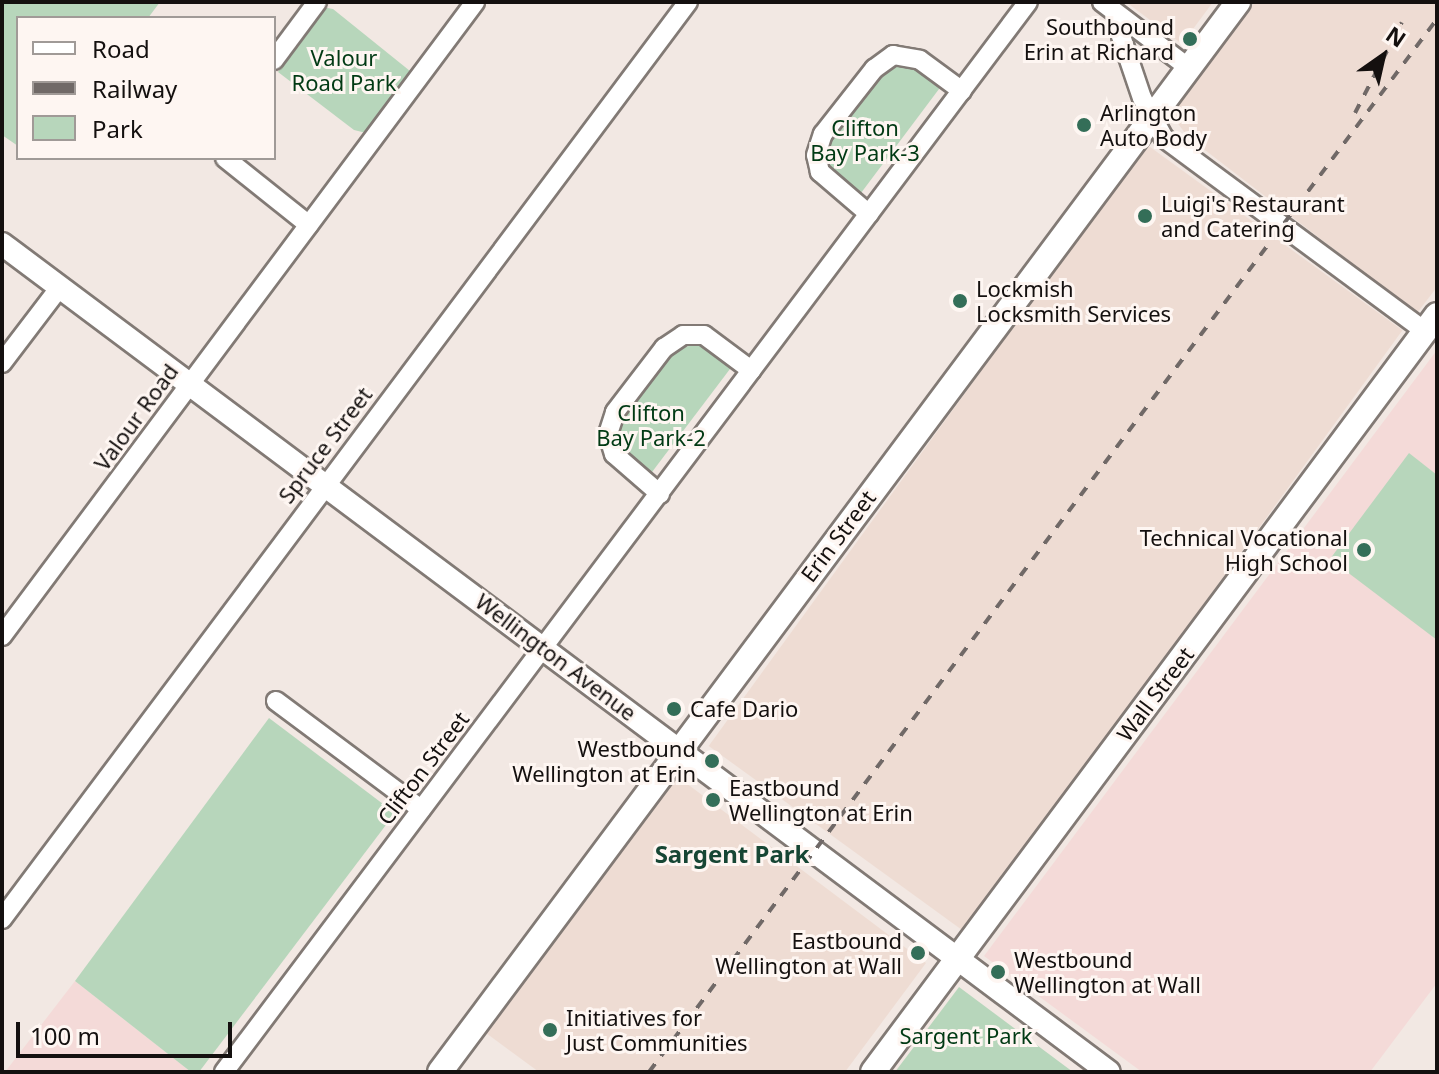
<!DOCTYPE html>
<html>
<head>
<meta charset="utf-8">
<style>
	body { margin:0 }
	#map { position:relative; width:1439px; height:1074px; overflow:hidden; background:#f2e8e3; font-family:"Noto Sans",sans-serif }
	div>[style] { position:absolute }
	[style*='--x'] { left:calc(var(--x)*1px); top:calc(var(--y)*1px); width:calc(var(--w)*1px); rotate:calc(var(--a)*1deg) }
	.built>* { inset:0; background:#eedcd3; transform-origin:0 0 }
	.education>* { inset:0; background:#f4dad8 }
	.green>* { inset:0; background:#b7d6bb }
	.roads { filter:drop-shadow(2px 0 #827a75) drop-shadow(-2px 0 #827a75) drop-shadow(0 2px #827a75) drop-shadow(0 -2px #827a75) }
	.minor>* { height:18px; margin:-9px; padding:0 9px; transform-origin:9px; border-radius:9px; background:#fff }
	.tertiary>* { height:22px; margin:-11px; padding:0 11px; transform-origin:11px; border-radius:11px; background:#fff }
	.secondary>* { height:24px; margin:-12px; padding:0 12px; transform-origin:12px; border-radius:12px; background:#fff }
	.rail>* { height:4px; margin-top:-2px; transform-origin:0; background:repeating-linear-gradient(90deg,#706967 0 10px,transparent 0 20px) }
	.dots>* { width:22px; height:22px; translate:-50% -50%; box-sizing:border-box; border:4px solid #fef6f2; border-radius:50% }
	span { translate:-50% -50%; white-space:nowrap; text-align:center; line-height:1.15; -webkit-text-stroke:6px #fef6f2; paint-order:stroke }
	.poi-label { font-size:22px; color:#14100f }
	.right { translate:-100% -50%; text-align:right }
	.left { translate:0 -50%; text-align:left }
	.park-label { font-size:22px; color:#013a14 }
	.street-label { font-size:22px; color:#14100f }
	.neighbourhood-label { font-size:24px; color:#164634; font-weight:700 }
	.frame { position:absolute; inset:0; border:4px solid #14100f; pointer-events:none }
	.legend { position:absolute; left:16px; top:16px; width:260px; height:144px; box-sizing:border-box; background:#fef6f2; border:2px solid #a09a97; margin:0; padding:10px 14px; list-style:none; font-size:24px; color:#14100f }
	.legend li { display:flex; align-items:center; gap:16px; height:40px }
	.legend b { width:40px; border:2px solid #a09a97 }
	.north { position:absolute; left:1343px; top:16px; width:80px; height:80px; -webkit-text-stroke:6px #fef6f2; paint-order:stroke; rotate:34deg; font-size:22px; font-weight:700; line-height:32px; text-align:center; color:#14100f }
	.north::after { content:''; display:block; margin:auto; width:28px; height:36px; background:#14100f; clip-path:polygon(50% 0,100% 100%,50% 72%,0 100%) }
	.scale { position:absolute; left:16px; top:1022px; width:216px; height:36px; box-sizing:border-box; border:4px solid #14100f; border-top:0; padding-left:10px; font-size:24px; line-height:28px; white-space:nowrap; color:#14100f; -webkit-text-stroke:6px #fef6f2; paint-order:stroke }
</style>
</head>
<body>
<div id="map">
	<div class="built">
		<i style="clip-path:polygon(1126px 2px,1213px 2px,1182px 44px)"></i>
		<i style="clip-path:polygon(1255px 2px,1437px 2px,1437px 287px,1417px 313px,1188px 137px,1170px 113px)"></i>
		<i style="left:1146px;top:144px;width:317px;height:744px;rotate:36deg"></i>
		<i style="clip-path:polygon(678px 777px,926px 963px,845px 1072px,539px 1072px,486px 1033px)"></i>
	</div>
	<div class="education">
		<i style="clip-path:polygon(1437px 350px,1437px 983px,1370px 1072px,1142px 1072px,984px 956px)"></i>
		<i style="clip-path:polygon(75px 981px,191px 1072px,5px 1072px)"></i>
	</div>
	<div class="green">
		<i style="clip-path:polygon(2px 2px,160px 2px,148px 18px,18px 18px,18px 146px,2px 135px)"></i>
		<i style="clip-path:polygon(322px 7px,333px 9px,410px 71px,366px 133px,354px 130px,278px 72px)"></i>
		<i style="clip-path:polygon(891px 64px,910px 64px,942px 85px,858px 197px,828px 171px,825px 154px,830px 138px,878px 73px)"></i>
		<i style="clip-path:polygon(698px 343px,733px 365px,649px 476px,617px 447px,617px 421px,670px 352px)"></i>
		<i style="clip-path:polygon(1409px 453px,1437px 475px,1437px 640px,1330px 559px)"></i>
		<i style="clip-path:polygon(269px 718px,395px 813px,199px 1072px,191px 1072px,75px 981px)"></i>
		<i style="clip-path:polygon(959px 987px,1073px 1072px,895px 1072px)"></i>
	</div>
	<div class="roads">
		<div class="minor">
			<i style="--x:1102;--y:2;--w:109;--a:37.2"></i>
			<i style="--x:1121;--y:17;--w:19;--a:90"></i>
			<i style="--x:1121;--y:36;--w:65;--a:71.3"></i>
			<i style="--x:1142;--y:98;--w:46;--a:61.2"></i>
			<i style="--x:1164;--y:138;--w:325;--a:36.5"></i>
			<i style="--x:274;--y:60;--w:72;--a:-53.4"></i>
			<i style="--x:225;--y:158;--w:107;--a:38.6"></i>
			<i style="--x:869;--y:214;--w:65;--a:-139.4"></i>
			<i style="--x:820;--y:172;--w:17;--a:-103"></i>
			<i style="--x:816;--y:155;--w:22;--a:-72"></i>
			<i style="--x:823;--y:134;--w:83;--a:-51.9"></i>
			<i style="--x:874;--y:69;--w:24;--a:-36"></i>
			<i style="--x:893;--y:55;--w:27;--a:10"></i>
			<i style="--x:920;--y:60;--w:52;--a:36.4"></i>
			<i style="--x:2;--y:363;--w:96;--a:-52.7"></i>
			<i style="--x:660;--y:494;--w:61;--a:-139"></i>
			<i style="--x:614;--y:454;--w:21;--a:-107"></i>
			<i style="--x:608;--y:434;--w:23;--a:-72"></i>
			<i style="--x:615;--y:412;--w:81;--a:-52.6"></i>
			<i style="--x:664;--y:348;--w:23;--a:-34"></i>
			<i style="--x:683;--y:335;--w:21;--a:0"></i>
			<i style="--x:704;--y:335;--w:59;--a:36.7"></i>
			<i style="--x:2;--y:636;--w:791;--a:-53.27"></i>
			<i style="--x:276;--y:701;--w:181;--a:36.7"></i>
			<i style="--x:2;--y:919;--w:1145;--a:-53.2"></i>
			<i style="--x:224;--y:1072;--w:1338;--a:-53.08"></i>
		</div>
		<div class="tertiary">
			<i style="--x:2;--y:244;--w:1382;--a:36.8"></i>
		</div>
		<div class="secondary">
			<i style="--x:440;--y:1072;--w:1335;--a:-53.28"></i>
			<i style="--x:873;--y:1072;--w:944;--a:-53.31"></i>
		</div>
	</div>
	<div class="rail">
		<i style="--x:1355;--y:113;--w:102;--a:-62.7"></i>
		<i style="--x:649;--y:1072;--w:1315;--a:-53.19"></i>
	</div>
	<div class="dots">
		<i style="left:1190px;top:39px;background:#346e58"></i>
		<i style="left:1084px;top:125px;background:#346e58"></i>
		<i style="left:1145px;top:216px;background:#346e58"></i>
		<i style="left:960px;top:301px;background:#346e58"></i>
		<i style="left:1364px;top:550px;background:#346e58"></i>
		<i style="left:674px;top:709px;background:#346e58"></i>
		<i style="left:712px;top:761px;background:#346e58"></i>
		<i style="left:713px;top:800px;background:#346e58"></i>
		<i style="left:918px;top:953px;background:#346e58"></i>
		<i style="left:998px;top:972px;background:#346e58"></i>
		<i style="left:550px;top:1030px;background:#346e58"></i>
	</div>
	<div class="poi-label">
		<span class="right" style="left:1174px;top:39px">Southbound<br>Erin at Richard</span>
		<span class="left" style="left:1100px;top:125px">Arlington<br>Auto Body</span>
		<span class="left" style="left:1161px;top:216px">Luigi's Restaurant<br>and Catering</span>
		<span class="left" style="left:976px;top:301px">Lockmish<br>Locksmith Services</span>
		<span class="right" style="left:1348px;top:550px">Technical Vocational<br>High School</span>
		<span class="left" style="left:690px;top:709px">Cafe Dario</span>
		<span class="right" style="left:696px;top:761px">Westbound<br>Wellington at Erin</span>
		<span class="left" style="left:729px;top:800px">Eastbound<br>Wellington at Erin</span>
		<span class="right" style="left:902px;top:953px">Eastbound<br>Wellington at Wall</span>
		<span class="left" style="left:1014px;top:972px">Westbound<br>Wellington at Wall</span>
		<span class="left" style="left:566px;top:1030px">Initiatives for<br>Just Communities</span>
	</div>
	<div class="park-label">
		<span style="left:344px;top:70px">Valour<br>Road Park</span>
		<span style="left:865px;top:140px">Clifton<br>Bay Park-3</span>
		<span style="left:651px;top:425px">Clifton<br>Bay Park-2</span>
		<span style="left:966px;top:1036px">Sargent Park</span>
	</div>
	<div class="street-label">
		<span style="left:136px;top:417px;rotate:-54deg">Valour Road</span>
		<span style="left:325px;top:445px;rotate:-53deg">Spruce Street</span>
		<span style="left:838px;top:536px;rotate:-53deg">Erin Street</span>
		<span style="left:556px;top:657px;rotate:37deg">Wellington Avenue</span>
		<span style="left:1155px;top:694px;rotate:-53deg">Wall Street</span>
		<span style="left:423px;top:768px;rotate:-53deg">Clifton Street</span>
	</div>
	<div class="neighbourhood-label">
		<span style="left:732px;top:854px">Sargent Park</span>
	</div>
	<div class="frame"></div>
	<ul class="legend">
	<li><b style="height:10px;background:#fff"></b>Road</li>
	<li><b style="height:10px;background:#706967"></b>Railway</li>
	<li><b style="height:22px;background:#b7d6bb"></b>Park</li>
	</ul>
	<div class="north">N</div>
	<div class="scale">100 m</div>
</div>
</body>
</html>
